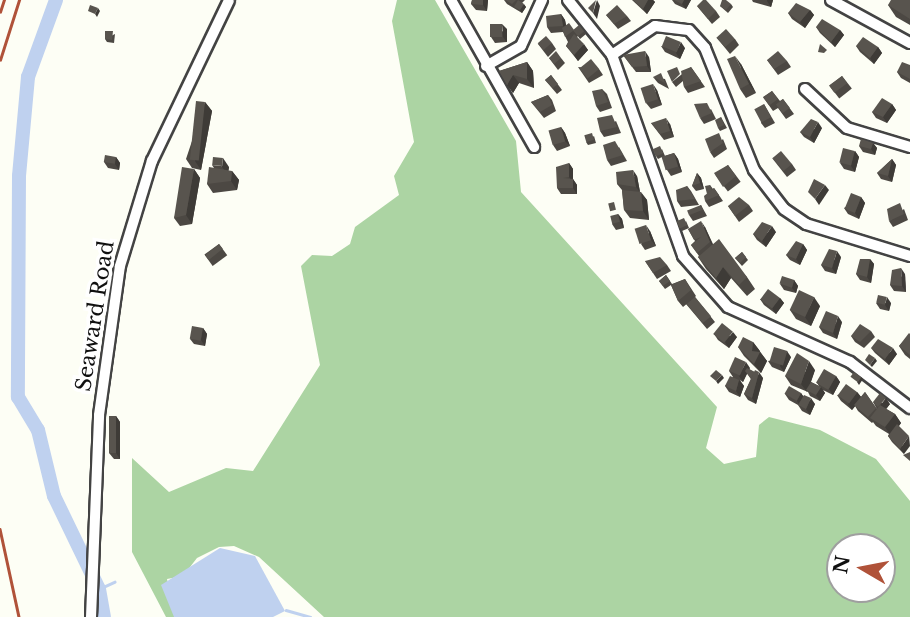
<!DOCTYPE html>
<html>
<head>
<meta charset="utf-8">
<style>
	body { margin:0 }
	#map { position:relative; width:910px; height:617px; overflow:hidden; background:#fdfef5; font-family:"Libre Baskerville",serif }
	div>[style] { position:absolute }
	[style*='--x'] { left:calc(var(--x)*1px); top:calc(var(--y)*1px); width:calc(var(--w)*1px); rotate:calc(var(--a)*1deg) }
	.forest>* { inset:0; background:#acd4a3 }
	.water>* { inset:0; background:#bfd1ef }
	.stream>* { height:2.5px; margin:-1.25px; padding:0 1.25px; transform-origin:1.25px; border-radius:1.25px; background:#bfd1ef }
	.river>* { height:14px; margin:-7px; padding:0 7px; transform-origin:7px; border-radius:7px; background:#bfd1ef }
	.roads { filter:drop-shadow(2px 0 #434343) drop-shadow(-2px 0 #434343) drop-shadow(0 2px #434343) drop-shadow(0 -2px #434343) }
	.minor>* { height:10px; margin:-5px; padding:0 5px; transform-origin:5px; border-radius:5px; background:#fff }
	.rail>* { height:2.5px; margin:-1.25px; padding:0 1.25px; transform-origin:1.25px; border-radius:1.25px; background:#b05239 }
	.wall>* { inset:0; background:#4c4843; transform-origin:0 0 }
	.shaded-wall>* { inset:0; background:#3e3b37 }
	.building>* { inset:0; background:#58544e; transform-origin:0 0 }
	span { translate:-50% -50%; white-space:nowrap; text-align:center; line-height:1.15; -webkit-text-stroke:7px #fff; paint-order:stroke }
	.street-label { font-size:21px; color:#101010 }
	.north { position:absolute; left:826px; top:533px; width:70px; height:70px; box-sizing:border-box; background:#fff; border:2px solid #9f9f9f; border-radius:50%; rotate:280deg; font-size:19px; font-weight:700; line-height:28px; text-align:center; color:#101010 }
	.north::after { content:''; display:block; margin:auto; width:24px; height:32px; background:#b05239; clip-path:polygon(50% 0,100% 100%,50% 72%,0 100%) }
</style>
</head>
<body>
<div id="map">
	<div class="forest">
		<i style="clip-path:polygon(evenodd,397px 0,435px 0,516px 141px,521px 192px,717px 407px,706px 448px,724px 464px,756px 457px,759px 425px,769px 417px,820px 430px,876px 459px,910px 501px,910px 617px,324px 617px,259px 557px,234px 546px,219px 547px,197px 558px,183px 576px,167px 579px,175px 617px,166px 617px,132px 552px,132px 458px,169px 492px,226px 468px,253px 471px,320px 365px,301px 266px,312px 255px,332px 256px,350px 244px,355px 227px,399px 195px,394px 176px,414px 142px,392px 21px,397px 0,840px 547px,882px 547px,882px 589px,840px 589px,840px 547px)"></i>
	</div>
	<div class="water">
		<i style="clip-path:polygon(220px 548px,255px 556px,285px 611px,273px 617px,174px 617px,161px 585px)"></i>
	</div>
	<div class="stream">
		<i style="--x:99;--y:589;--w:17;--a:-25"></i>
		<i style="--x:286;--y:610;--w:25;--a:16"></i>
	</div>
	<div class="river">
		<i style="--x:56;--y:0;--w:82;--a:110"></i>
		<i style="--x:28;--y:77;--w:99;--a:95.2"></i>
		<i style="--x:19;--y:176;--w:221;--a:90.3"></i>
		<i style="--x:18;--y:397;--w:39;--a:59"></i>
		<i style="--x:38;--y:430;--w:68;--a:76.4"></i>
		<i style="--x:54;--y:496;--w:103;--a:64.2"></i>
		<i style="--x:99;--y:589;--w:28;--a:80"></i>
	</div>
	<div class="roads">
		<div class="minor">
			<i style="--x:451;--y:0;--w:169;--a:60.5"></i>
			<i style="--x:568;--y:0;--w:70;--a:51.3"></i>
			<i style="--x:612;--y:55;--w:213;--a:70.5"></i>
			<i style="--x:683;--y:256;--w:68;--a:48.6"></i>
			<i style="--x:728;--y:307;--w:134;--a:24.3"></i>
			<i style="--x:850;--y:362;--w:76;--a:37.5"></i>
			<i style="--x:831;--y:0;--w:90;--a:28.6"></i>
			<i style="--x:612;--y:55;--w:52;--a:-34"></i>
			<i style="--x:655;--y:26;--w:34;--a:7"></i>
			<i style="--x:689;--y:30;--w:24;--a:48"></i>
			<i style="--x:705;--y:48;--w:131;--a:68.1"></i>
			<i style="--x:754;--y:170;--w:49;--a:52.4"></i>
			<i style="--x:784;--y:209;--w:27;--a:34"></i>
			<i style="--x:806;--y:224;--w:109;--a:17.1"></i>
			<i style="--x:486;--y:66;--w:40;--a:-29.7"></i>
			<i style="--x:521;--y:46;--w:51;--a:-65.5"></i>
			<i style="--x:805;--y:89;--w:57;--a:42.9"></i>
			<i style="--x:847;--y:128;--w:66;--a:16.8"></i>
			<i style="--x:91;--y:617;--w:202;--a:-87.7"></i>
			<i style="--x:99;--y:415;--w:150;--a:-82"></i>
			<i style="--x:120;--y:266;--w:110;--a:-73.1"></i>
			<i style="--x:152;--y:161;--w:178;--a:-64.4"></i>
		</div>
	</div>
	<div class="rail">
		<i style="--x:0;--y:12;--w:13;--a:-72"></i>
		<i style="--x:0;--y:60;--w:63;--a:-72.4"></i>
		<i style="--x:0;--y:529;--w:90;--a:77.8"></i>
	</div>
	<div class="wall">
		<i style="clip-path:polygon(472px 0,488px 0,487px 11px,476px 10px,471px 4px)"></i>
		<i style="clip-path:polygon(504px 0,525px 0,522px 3px,526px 7px,522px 13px,507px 4px)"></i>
		<i style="clip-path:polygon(632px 0,653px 0,655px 2px,647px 14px)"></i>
		<i style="clip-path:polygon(672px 0,691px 0,686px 9px,675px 4px)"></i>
		<i style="clip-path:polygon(752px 0,773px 0,771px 7px,753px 2px)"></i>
		<i style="clip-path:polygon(910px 0,910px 25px,896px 17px,888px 5px)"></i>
		<i style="clip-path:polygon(731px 4px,733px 7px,728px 13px,720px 6px)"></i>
		<i style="clip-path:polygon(697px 6px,716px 11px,720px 17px,712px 24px)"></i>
		<i style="clip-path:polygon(810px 10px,814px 15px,805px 28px,792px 19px,788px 13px)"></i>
		<i style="clip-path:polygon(561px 14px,565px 20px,566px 25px,573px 30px,584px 31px,586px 34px,580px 39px,577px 35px,578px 36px,577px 37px,588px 50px,578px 61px,566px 46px,568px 42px,563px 32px,551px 33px,547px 27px)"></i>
		<i style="clip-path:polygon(606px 15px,627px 16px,631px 21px,618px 29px)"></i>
		<i style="clip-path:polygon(816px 27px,840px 30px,844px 35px,835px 47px,820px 33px)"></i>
		<i style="clip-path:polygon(507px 29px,507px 42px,495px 43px,491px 37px)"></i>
		<i style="clip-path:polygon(115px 34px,114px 43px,107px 42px,105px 39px)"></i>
		<i style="clip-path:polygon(717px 38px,735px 39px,739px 45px,730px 54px)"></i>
		<i style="clip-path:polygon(552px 43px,556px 49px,548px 57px,538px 44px)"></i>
		<i style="clip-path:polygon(661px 46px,685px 48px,680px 59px,665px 52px)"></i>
		<i style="clip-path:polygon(856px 46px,878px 47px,882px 53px,874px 64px,860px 52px)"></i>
		<i style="clip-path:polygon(623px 55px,649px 57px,651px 72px,636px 72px)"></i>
		<i style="clip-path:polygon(549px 58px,561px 58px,565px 63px,558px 70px)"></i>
		<i style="clip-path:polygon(767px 60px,787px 61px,791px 67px,778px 75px)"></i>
		<i style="clip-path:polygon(527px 62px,533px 71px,534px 88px,519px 83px,513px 93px,499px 71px)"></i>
		<i style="clip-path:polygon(741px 64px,756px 93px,746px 98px,740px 89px)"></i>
		<i style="clip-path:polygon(910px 65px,910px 83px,901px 78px,897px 72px)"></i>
		<i style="clip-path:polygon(578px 67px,599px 69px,603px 75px,589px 83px)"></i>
		<i style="clip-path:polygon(691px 67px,705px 87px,688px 93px,684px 87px,683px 81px,676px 87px,672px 82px)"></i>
		<i style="clip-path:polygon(551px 75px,562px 90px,557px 94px,545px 80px)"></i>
		<i style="left:842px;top:76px;width:16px;height:16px;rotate:52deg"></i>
		<i style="clip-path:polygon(653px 77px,665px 79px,669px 89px,658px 83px)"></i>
		<i style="clip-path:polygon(602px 89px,607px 94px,612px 108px,600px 112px,596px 106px)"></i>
		<i style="clip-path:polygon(657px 90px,662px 105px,651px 109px,646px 103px)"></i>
		<i style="clip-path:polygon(772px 91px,780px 101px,783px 99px,794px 114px,786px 119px,778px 108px,773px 111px,763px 97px)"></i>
		<i style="clip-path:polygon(548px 95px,552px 100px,556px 111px,544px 118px,531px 102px)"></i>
		<i style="clip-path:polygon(205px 102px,212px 111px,201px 170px,192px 168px,186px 159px)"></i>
		<i style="clip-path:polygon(764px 104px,775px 123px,765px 128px,761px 123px)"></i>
		<i style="clip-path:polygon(892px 104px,896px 110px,887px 123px,876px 118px,872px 112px)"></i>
		<i style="clip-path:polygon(711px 109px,716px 119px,704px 124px,700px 118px)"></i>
		<i style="clip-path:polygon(721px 117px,727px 128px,720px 131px,718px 128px)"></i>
		<i style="clip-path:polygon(616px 121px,621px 133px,604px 137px,600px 131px)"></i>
		<i style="clip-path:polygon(651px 123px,670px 124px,674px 137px,664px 140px)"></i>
		<i style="clip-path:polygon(561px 127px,565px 133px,570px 146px,557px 151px,553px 145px)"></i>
		<i style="clip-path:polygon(822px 128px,814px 143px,804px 137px,800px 132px)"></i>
		<i style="clip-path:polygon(594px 136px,596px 143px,588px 145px,586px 142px)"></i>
		<i style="clip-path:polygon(723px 139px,727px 149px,714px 158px,710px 152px)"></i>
		<i style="clip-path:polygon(873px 143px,877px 148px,875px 155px,863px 152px,859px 146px)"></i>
		<i style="clip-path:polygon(619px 147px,627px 161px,611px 166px,607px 160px)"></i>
		<i style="clip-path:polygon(662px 149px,665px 156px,674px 153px,678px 159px,682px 172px,671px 176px,667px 170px,662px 157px,658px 159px,656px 156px)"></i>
		<i style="clip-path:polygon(855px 151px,859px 157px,855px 172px,844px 169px,840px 163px)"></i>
		<i style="clip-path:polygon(116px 157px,120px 163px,119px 170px,108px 168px,104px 162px)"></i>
		<i style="clip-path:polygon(772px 158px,792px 164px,796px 170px,787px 177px)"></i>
		<i style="clip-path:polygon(892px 159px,896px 165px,892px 182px,881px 179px,877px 173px)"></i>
		<i style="clip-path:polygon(569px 163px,573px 169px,573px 179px,577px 185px,577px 194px,561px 194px,557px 188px)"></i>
		<i style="clip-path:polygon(212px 165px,229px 167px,228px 171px,232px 171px,239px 180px,237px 190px,213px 193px,207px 184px,214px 168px)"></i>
		<i style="left:728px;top:165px;width:21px;height:16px;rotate:53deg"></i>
		<i style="clip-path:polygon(194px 169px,200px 178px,192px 224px,180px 226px,174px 218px)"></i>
		<i style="clip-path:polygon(697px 173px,701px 178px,704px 189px,696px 191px,692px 186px)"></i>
		<i style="clip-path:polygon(637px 176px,640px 192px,647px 200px,649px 220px,630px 218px,624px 210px,622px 190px,617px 184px)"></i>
		<i style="clip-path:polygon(710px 185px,713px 189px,714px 188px,723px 201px,709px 207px,705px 201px)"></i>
		<i style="clip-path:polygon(687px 186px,691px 191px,699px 205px,681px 207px,677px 201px)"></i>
		<i style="clip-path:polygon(861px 197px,865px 203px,859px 219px,848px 214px,844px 208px)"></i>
		<i style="clip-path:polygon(701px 205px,707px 216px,693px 221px,689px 215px)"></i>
		<i style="clip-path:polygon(749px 205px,753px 211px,739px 222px,728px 206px)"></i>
		<i style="clip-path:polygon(904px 209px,908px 220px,893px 227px,889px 221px)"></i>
		<i style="clip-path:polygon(618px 214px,622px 219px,624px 228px,616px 230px,612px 224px)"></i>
		<i style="clip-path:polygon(686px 221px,689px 228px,682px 231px,680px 228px)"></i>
		<i style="clip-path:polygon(705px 227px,713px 244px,747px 277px,755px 289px,747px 296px,731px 278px,724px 289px,706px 269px,698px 257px,699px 256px,691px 245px,695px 241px,688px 229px)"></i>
		<i style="clip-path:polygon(650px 231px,656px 246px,645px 250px,641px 244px)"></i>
		<i style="clip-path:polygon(776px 232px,766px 247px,757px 240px,753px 234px)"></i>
		<i style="left:219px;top:244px;width:14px;height:18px;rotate:54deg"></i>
		<i style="clip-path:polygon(803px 244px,807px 250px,800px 265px,790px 260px,786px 255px)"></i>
		<i style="clip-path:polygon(742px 252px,748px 260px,742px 266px,735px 258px)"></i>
		<i style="clip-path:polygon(841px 257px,836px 274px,825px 271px,821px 265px)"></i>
		<i style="clip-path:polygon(870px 259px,874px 264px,871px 283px,860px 280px,856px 274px)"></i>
		<i style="clip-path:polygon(645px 261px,667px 265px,671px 271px,657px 279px)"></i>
		<i style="clip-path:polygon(905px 274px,906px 292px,894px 291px,890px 285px)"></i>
		<i style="clip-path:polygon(666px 275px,672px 284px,685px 279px,696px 296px,695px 297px,715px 322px,707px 329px,686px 304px,689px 302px,683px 307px,678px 301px,671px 285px,665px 289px,659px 281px)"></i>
		<i style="clip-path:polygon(794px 280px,798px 286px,796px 293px,784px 290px,780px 284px)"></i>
		<i style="clip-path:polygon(780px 298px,784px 303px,776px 314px,764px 305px,760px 299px)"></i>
		<i style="clip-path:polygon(876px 303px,891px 303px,889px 311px,880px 309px)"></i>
		<i style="clip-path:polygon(820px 306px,811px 326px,796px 319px,790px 310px)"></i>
		<i style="clip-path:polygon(842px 322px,837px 339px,823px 333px,819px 327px)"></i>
		<i style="clip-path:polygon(203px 328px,207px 334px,205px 346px,194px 344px,190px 339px)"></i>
		<i style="clip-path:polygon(871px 331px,875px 337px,864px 348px,855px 342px,851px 336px)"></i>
		<i style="clip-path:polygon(714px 334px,737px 337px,729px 348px,718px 340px)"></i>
		<i style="clip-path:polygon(910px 334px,910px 359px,905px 355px,899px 346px)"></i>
		<i style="clip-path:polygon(753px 342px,767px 361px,761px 373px,744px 356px,738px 347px)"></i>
		<i style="clip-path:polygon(871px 348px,897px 354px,889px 365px,875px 353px)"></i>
		<i style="clip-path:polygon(791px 357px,784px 372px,772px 367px,768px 361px)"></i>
		<i style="clip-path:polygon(750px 368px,749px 369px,763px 378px,756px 404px,748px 400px,744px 394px,751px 379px,747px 373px,743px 382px,740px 380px,744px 386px,740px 397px,729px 392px,725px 386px,733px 377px,729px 371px)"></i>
		<i style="clip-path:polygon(815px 370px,811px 382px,819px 386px,817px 383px,836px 376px,840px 382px,833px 395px,823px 390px,825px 393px,820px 401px,810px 396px,808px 392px,791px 385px,785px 376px)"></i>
		<i style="clip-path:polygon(857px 392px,861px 397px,865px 392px,877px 409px,873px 402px,890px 404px,886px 409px,895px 414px,901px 423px,899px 426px,904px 454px,892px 442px,888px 436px,889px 434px,876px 426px,873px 422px,872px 423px,858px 411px,855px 406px,852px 410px,841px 401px,837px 395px)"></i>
		<i style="clip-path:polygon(801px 393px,803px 396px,815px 404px,810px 415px,802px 411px,798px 405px,789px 400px,785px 394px)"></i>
		<i style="clip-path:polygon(116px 416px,120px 422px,120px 459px,114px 459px,109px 453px)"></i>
	</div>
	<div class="shaded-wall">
		<i style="clip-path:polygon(483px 0,488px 0,487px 11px,483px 5px)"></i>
		<i style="clip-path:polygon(597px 0,600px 6px,597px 19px,593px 13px)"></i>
		<i style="clip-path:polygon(648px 0,653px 0,655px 2px,647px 14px,643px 9px)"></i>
		<i style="clip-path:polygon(684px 0,691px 0,686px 9px,682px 4px)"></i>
		<i style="clip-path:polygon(767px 0,773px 0,771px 7px,767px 1px)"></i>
		<i style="clip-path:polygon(524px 4px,526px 7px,522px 13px,520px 10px)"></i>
		<i style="clip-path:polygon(98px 8px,100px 11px,97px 17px,95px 14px)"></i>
		<i style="clip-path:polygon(810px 10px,814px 15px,805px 28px,800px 22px)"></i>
		<i style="clip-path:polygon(561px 14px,565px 20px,567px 31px,563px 26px)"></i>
		<i style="clip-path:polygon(502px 24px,507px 29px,507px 42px,503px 37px)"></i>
		<i style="clip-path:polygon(840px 30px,844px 35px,835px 47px,831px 42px)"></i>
		<i style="clip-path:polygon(681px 42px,685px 48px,680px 59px,676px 53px)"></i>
		<i style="clip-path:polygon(584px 44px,588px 50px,578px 61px,574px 55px)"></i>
		<i style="clip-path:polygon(878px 47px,882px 53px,874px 64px,870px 58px)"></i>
		<i style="clip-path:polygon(645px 51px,649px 57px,651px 72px,647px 66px)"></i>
		<i style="clip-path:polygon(735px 56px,741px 64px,756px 93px,749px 84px)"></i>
		<i style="clip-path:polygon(527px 62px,533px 71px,534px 88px,527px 79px)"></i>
		<i style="clip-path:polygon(513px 75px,519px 83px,513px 93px,507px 85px)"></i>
		<i style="clip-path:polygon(653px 84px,657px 90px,662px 105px,658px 99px)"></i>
		<i style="clip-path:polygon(205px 102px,212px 111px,201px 170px,195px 161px)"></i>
		<i style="clip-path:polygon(892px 104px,896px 110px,887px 123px,883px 117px)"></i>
		<i style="clip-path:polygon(666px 118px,670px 124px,674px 137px,670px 131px)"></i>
		<i style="clip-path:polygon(818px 122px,822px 128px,814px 143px,810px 137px)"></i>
		<i style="clip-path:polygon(561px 127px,565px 133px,570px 146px,565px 141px)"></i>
		<i style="clip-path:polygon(873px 143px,877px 148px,875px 155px,871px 149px)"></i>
		<i style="clip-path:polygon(855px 151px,859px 157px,855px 172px,851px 166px)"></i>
		<i style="clip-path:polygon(674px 153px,678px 159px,682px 172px,678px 166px)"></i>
		<i style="clip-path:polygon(116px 157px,120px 163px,119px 170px,115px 164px)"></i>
		<i style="clip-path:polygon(223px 158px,229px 167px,228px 175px,222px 167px)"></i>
		<i style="clip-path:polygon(892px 159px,896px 165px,892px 182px,888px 176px)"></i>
		<i style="clip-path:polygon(569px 163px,573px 169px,573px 183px,569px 177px)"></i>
		<i style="clip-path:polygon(194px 169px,200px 178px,192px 224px,186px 215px)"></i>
		<i style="clip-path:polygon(633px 170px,637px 176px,640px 192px,636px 187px)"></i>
		<i style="clip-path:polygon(232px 171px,239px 180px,237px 190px,231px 181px)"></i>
		<i style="clip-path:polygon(697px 173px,701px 178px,704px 189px,700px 183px)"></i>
		<i style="clip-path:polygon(573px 179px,577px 185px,577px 194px,573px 188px)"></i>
		<i style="clip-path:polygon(825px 185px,829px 190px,819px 205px,815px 199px)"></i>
		<i style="clip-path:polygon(641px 192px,647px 200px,649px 220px,643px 211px)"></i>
		<i style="clip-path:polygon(861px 197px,865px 203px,859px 219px,855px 213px)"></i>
		<i style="clip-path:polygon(618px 214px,622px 219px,624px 228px,620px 222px)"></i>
		<i style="clip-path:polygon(701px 221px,705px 227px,714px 248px,710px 242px)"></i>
		<i style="clip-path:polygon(646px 225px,650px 231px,656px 246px,651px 240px)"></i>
		<i style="clip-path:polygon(772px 226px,776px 232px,766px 247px,762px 241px)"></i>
		<i style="clip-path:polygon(803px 244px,807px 250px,800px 265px,796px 259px)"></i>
		<i style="clip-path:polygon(837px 251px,841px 257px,836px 274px,832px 268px)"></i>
		<i style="clip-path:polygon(870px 259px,874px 264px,871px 283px,867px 277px)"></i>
		<i style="clip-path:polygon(723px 267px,731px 278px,724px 289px,716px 278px)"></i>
		<i style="clip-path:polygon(901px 268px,905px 274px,906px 292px,902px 286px)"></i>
		<i style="clip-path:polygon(794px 280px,798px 286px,796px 293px,792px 288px)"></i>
		<i style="clip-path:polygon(814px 297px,820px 306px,811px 326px,805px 317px)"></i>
		<i style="clip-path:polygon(887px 297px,891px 303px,889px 311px,885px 305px)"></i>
		<i style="clip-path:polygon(780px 298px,784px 303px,776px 314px,772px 308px)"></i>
		<i style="clip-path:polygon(838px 316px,842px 322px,837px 339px,833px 333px)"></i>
		<i style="clip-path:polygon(203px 328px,207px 334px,205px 346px,201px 340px)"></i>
		<i style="clip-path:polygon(733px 332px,737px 337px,729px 348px,725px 342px)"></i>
		<i style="clip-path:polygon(753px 342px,760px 351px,759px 355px,760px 352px,767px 361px,761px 373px,754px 364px,752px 351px)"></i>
		<i style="clip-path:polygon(893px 348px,897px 354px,889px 365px,885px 359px)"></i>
		<i style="clip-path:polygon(787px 351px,791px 357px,784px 372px,780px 366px)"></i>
		<i style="clip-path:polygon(875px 358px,877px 361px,872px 367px,870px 365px)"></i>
		<i style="clip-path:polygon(809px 361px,815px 370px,807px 392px,801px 384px)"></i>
		<i style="clip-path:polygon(746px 362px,750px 368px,743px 382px,739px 376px)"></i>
		<i style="clip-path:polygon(759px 372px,763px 378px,756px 404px,752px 398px)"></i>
		<i style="clip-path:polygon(722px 375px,724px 378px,718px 384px,716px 381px)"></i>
		<i style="clip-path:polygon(836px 376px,840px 382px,833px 395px,829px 389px)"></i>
		<i style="clip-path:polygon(861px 377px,863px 379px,859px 385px,857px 382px)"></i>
		<i style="clip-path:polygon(739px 380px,744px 386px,740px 397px,736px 391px)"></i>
		<i style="clip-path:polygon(821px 387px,825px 393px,820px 401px,816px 395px)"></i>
		<i style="clip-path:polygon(857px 392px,862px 398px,852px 410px,848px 404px)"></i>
		<i style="clip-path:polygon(801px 393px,805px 399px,801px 407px,797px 401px)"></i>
		<i style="clip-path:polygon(811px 398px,815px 404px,810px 415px,806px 409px)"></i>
		<i style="clip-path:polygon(886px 398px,890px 404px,883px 413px,879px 407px)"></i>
		<i style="clip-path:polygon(895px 414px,901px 423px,891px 436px,885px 427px)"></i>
		<i style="clip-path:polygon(116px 416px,120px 422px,120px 459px,116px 453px)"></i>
		<i style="clip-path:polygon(909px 436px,910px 446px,904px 454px,900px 449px)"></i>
	</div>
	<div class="building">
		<i style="clip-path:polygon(472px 0,483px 0,483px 5px,471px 4px)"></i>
		<i style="clip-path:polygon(505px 0,516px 0,512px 4px)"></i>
		<i style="clip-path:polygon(518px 0,524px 4px,520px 10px,514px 7px)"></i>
		<i style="clip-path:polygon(596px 0,593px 13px,588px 8px)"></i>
		<i style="clip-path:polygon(633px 0,648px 0,643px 9px)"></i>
		<i style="clip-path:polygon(674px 0,684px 0,682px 4px)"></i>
		<i style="clip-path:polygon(703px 0,706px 0,716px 11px,708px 19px,697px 6px)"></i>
		<i style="clip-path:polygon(722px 0,726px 0,731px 4px,726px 10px,720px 6px)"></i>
		<i style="clip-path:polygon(891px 0,910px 0,910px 19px,888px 5px)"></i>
		<i style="clip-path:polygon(796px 3px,810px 10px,800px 22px,788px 13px)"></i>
		<i style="clip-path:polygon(90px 5px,98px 8px,95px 14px,88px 11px)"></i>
		<i style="clip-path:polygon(617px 5px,627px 16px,614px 24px,606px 15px)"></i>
		<i style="clip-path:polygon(561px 14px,563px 26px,547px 27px,546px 16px)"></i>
		<i style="clip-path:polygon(822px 19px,840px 30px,831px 42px,816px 27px)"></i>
		<i style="clip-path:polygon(569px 23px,574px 30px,565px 37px,562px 28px)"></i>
		<i style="left:490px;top:24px;width:12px;height:13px"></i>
		<i style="left:579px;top:25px;width:8px;height:8px;rotate:50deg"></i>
		<i style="left:726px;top:29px;width:13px;height:13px;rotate:48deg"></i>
		<i style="clip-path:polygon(105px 31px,113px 31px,112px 40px,105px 39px)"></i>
		<i style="clip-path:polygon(574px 34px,584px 44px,574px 55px,566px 46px)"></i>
		<i style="left:546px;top:36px;width:9px;height:11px;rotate:49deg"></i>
		<i style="left:666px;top:36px;width:16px;height:11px;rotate:22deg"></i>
		<i style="clip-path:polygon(863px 37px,878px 47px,870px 58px,856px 46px)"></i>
		<i style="clip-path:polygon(820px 44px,827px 50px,824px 53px,818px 52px)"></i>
		<i style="clip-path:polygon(556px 51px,561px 58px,554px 64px,549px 58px)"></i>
		<i style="clip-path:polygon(645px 51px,647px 66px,632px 67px,623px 55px)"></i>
		<i style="clip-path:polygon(778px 51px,787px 61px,774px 69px,767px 60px)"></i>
		<i style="clip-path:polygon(735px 56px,749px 84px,740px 89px,727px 59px)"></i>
		<i style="left:591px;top:59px;width:13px;height:15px;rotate:51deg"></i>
		<i style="clip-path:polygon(527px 62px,527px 79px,513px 75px,507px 85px,499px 71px)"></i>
		<i style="clip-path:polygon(902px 62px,910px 65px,910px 79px,897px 72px)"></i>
		<i style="clip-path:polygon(677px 67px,680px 74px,672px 82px,667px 71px)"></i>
		<i style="clip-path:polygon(691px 67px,701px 81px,684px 87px,681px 71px)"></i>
		<i style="clip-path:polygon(661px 73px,665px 83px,653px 77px)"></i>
		<i style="clip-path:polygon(551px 75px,558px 84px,553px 88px,545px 80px)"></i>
		<i style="left:842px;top:76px;width:9px;height:16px;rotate:54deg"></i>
		<i style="left:653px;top:84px;width:16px;height:13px;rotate:72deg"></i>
		<i style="clip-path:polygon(602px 89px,608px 102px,596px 106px,592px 91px)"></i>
		<i style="left:772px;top:91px;width:10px;height:11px;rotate:53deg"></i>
		<i style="clip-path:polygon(548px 95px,552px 105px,540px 112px,531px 102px)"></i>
		<i style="clip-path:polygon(882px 98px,892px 104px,883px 117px,872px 112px)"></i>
		<i style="left:783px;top:99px;width:11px;height:9px;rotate:52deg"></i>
		<i style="left:196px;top:101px;width:9px;height:59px;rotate:6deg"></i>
		<i style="clip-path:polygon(707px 103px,712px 113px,700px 118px,694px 104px)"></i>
		<i style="left:764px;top:104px;width:15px;height:11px;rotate:62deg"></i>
		<i style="clip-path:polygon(612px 115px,617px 127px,600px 131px,597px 118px)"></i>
		<i style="clip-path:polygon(721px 117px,724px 125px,718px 128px,715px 120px)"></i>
		<i style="clip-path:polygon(666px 118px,670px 131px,660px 134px,651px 123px)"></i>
		<i style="clip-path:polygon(811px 119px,818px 122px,810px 137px,800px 132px)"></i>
		<i style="left:561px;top:127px;width:15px;height:13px;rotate:74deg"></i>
		<i style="left:592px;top:133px;width:7px;height:8px;rotate:74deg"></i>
		<i style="clip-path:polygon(719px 133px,723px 143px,710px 152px,705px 139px)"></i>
		<i style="clip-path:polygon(861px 139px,873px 143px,871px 149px,859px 146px)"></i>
		<i style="clip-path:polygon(615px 141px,623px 155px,607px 160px,603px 145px)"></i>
		<i style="left:660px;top:146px;width:8px;height:8px;rotate:67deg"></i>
		<i style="left:843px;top:148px;width:12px;height:15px;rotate:14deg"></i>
		<i style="left:781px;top:151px;width:17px;height:11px;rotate:50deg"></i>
		<i style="left:674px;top:153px;width:14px;height:13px;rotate:73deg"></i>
		<i style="left:105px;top:155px;width:11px;height:7px;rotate:10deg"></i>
		<i style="left:213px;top:157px;width:10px;height:8px;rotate:6deg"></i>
		<i style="clip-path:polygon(892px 159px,888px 176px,877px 173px)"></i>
		<i style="clip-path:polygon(569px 163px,569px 177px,563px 178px,573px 179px,573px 188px,557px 188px,556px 167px)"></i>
		<i style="clip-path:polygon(728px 165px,736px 176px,723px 187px,714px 173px)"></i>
		<i style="clip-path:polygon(182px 167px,194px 169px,186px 215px,174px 218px)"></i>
		<i style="clip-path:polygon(209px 167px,232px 171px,231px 181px,207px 184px)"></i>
		<i style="clip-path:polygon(633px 170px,636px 187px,617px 184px,616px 172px)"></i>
		<i style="clip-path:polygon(697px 173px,700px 183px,692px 186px)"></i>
		<i style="clip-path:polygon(814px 179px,825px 185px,815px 199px,808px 192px)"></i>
		<i style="clip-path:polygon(710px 185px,712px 190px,707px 194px,705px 186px)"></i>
		<i style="clip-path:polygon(687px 186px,695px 199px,677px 201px,676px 190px)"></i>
		<i style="clip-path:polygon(714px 188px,719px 195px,705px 201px,704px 196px)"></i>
		<i style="clip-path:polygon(622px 190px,641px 192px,643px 211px,624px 210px)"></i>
		<i style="left:851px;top:193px;width:11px;height:17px;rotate:22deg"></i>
		<i style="clip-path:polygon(739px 197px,749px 205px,735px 216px,728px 206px)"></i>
		<i style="left:614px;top:202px;width:8px;height:6px;rotate:76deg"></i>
		<i style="clip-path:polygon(900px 203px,904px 214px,889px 221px,887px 209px)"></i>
		<i style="left:701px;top:205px;width:5px;height:15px;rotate:68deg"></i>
		<i style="left:618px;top:214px;width:8px;height:8px;rotate:76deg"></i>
		<i style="left:684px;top:218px;width:8px;height:8px;rotate:67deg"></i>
		<i style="clip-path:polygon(701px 221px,710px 242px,697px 253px,691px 245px,701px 237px,694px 240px,688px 229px)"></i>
		<i style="clip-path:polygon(762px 222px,772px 226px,762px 241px,753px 234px)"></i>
		<i style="left:646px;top:225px;width:16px;height:12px;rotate:72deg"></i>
		<i style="clip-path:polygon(719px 239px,747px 277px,739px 285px,723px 267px,716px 278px,698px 257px)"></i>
		<i style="clip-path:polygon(796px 241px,803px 244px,796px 259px,786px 255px)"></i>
		<i style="left:219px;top:244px;width:6px;height:18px;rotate:51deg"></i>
		<i style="clip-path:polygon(829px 249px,837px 251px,832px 268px,821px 265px)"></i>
		<i style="clip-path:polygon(742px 252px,746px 257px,740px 263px,735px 258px)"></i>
		<i style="clip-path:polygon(660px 257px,667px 265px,653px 273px,645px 261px)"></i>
		<i style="clip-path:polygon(860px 259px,870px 259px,867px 277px,856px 274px)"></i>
		<i style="clip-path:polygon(901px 268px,902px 286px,890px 285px,892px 270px)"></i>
		<i style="clip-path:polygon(666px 275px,670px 281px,663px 286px,659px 281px)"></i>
		<i style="left:782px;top:276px;width:13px;height:8px;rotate:18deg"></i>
		<i style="clip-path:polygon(685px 279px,691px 290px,678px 301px,671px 285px)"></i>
		<i style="left:768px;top:289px;width:15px;height:13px;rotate:37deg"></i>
		<i style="left:799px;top:290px;width:17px;height:22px;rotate:25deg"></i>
		<i style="left:878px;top:295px;width:9px;height:8px;rotate:13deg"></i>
		<i style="left:695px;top:297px;width:25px;height:11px;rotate:50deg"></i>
		<i style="clip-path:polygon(826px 311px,838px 316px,833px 333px,819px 327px)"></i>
		<i style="left:722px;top:323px;width:14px;height:14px;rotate:39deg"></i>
		<i style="clip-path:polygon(860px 324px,871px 331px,860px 342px,851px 336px)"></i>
		<i style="left:192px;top:326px;width:11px;height:13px;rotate:10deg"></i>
		<i style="clip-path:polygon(909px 333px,910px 334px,910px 355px,899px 346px)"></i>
		<i style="clip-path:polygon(743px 337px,753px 342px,752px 351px,760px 352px,754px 364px,738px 347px)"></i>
		<i style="clip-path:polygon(878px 339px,893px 348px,885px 359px,871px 348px)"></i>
		<i style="left:774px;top:347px;width:14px;height:15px;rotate:17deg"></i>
		<i style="clip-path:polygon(797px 353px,809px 361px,801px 384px,785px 376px)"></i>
		<i style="clip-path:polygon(869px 354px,875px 358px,870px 365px,865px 360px)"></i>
		<i style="left:735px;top:357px;width:12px;height:15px;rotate:24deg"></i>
		<i style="clip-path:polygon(747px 368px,755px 372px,751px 379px,745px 371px)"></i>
		<i style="left:824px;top:369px;width:14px;height:16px;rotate:30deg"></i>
		<i style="clip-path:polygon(716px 370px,722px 375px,716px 381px,710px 376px)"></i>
		<i style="clip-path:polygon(755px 370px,759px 372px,752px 398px,744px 394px)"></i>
		<i style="left:854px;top:372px;width:9px;height:6px;rotate:36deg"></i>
		<i style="clip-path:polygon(730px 376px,739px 380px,736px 391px,725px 386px)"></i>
		<i style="clip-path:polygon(811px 382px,821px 387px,816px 395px,806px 390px)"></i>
		<i style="left:846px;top:384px;width:14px;height:14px;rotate:36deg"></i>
		<i style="left:789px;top:386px;width:14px;height:9px;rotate:30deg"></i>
		<i style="clip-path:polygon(865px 392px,876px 408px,868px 417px,854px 405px)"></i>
		<i style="clip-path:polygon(880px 393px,886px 398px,878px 407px,873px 402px)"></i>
		<i style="clip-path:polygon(804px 395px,811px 398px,806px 409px,798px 405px)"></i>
		<i style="clip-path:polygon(880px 405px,895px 414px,885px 427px,870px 418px)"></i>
		<i style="left:109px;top:416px;width:7px;height:37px"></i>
		<i style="clip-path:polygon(897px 424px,909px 436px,900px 449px,888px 436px)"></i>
		<i style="clip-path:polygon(910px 452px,910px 461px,903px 455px)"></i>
	</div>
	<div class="street-label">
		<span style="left:95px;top:316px;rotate:-81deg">Seaward Road</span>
	</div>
	<div class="north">N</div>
</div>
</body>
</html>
